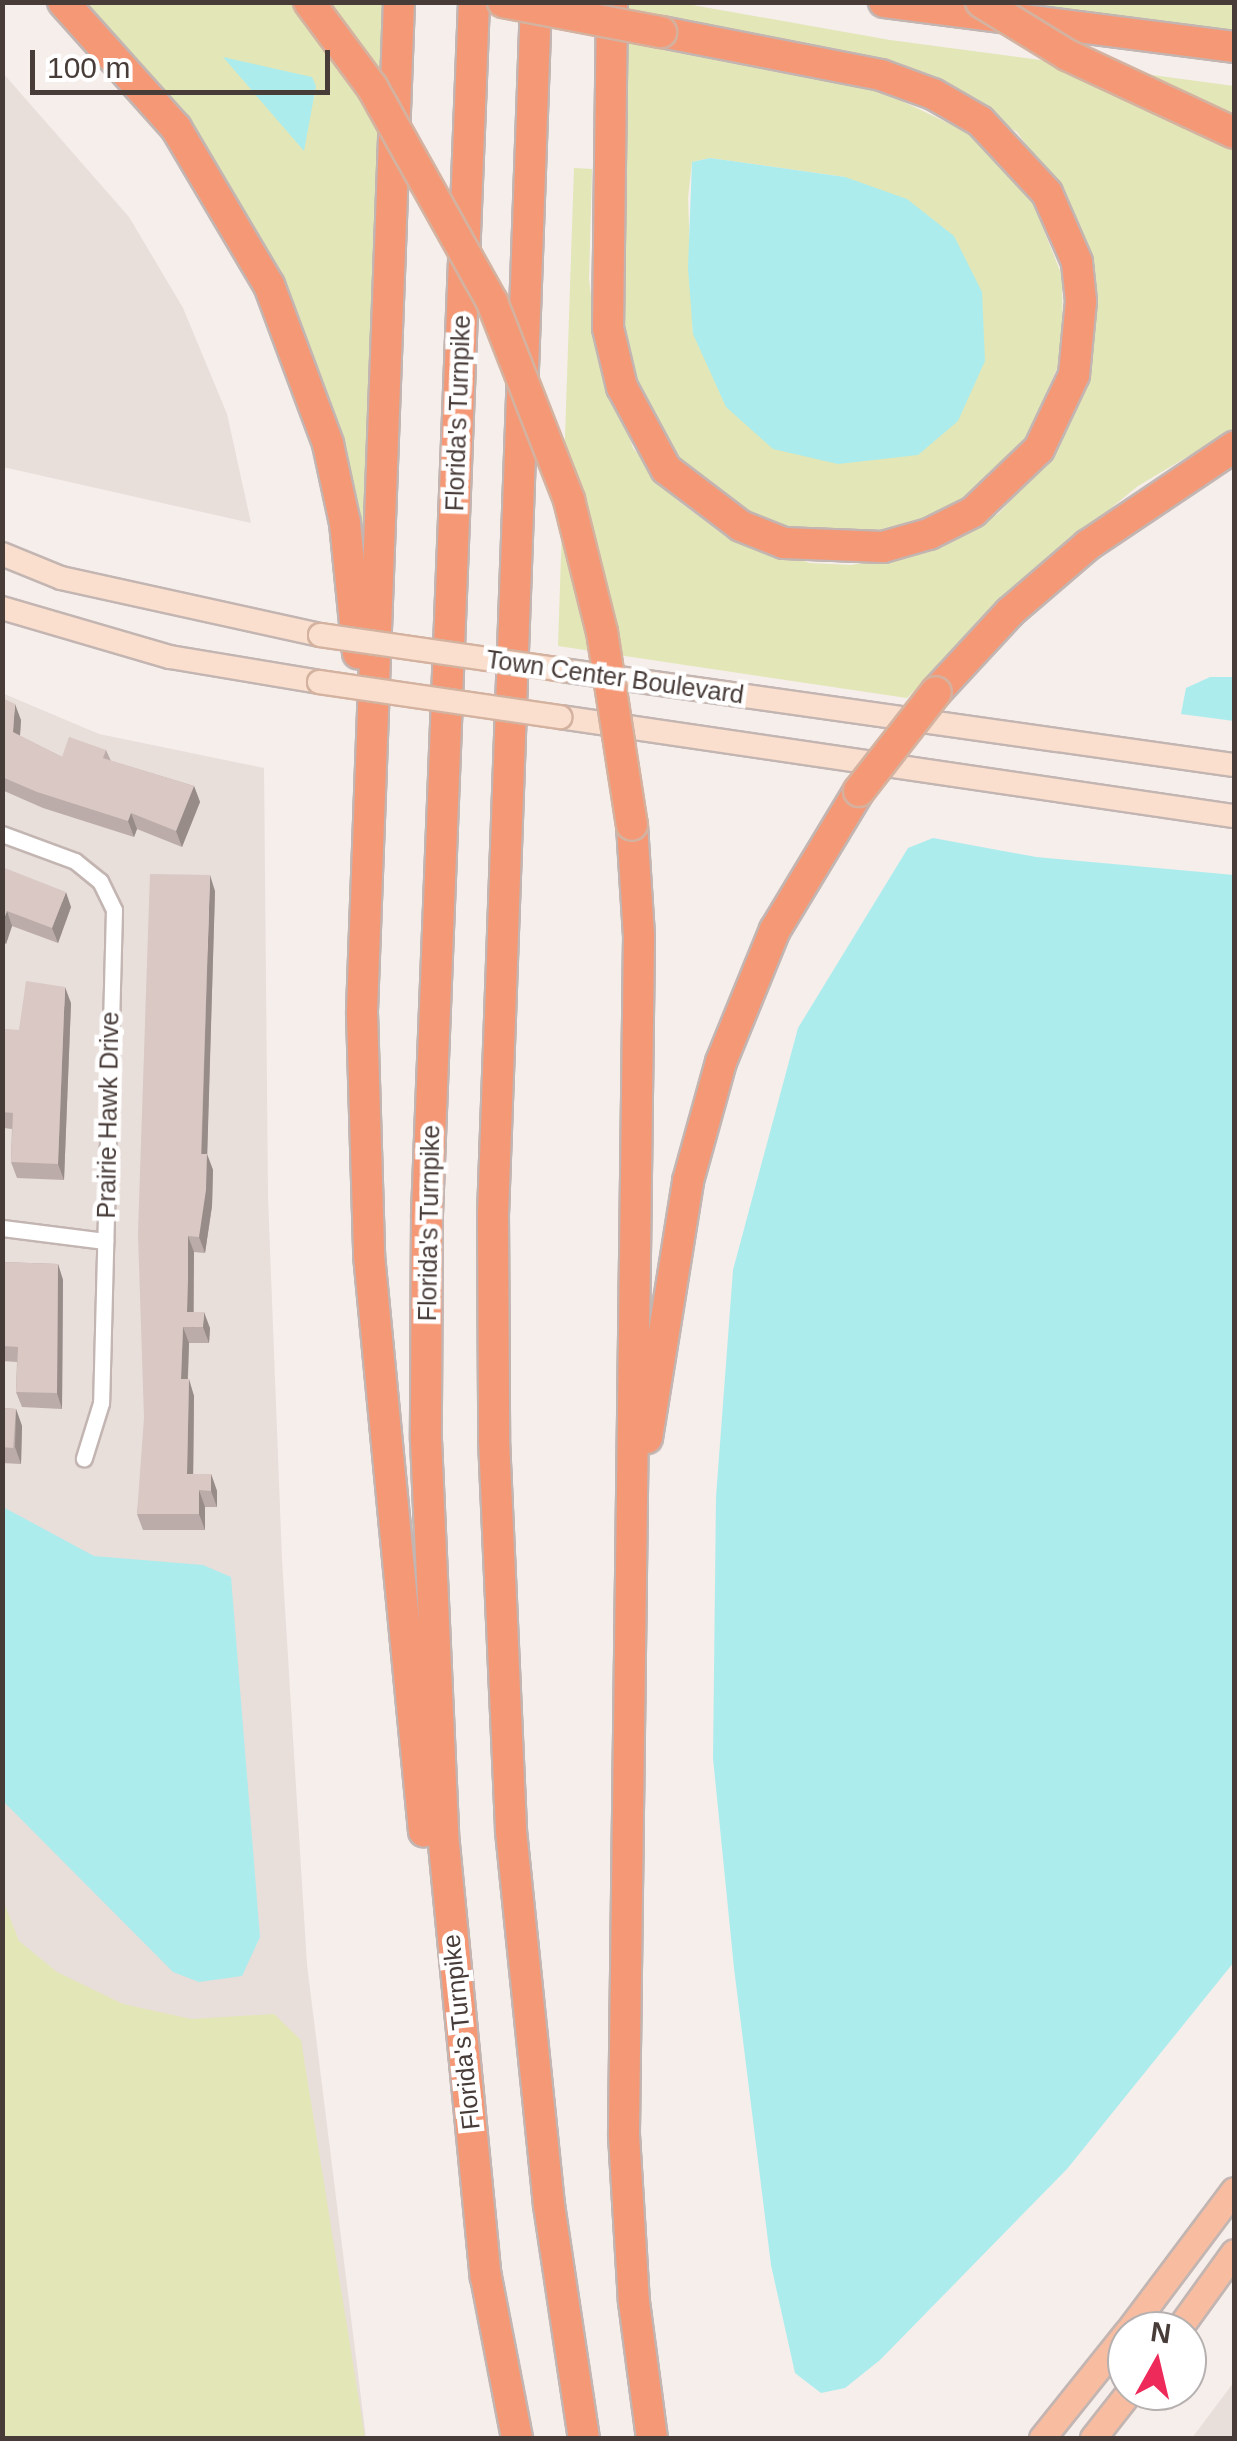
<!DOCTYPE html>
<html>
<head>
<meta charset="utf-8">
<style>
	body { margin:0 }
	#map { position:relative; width:1237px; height:2441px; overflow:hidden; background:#f5eeeb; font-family:Arial,sans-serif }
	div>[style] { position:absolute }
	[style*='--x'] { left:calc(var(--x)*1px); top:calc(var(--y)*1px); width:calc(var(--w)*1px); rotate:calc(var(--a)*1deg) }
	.residential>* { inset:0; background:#e8deda }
	.green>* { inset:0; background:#e3e6b7 }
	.water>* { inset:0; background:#aceced }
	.roads { filter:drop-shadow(2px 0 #c3b5b1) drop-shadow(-2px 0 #c3b5b1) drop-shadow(0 2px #c3b5b1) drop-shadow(0 -2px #c3b5b1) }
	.minor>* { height:15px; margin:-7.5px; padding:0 7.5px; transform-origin:7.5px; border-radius:7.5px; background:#fff }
	.secondary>* { height:22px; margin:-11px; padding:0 11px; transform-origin:11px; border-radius:11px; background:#fbdfce }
	.primary>* { height:25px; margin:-12.5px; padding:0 12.5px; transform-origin:12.5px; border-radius:12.5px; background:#f8bda1 }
	.motorway>* { height:30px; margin:-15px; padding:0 15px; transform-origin:15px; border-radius:15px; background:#f59876 }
	.bridges { filter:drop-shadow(2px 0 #d4b2a0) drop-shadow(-2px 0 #d4b2a0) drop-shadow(0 2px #d4b2a0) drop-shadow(0 -2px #d4b2a0) }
	.secondary-bridge>* { height:22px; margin:-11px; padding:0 11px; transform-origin:11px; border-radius:11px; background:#fbdfce }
	.motorway-bridge>* { height:30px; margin:-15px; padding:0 15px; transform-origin:15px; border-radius:15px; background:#f59876 }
	.wall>* { inset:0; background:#bbaca9 }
	.shaded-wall>* { inset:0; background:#988c89 }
	.building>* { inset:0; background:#d9c8c4; transform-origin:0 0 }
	span { translate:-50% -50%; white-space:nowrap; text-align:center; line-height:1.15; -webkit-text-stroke:9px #fff; paint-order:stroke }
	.street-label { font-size:25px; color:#483c39 }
	.frame { position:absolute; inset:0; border:5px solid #483c39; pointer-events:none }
	.north { position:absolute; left:1107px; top:2311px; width:100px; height:100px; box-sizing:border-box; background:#fff; border:2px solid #b6b1b0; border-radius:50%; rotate:8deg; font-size:28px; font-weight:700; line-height:40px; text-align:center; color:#483c39 }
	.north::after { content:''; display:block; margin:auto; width:35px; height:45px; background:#ed2a5a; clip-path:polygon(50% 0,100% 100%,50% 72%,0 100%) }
	.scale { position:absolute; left:30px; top:50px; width:300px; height:45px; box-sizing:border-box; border:5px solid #483c39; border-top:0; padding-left:12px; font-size:30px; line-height:35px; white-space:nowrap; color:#483c39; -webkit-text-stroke:8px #fff; paint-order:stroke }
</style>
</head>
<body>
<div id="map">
	<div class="residential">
		<i style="clip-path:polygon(2px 72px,129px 217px,183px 308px,227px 414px,251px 523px,3px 467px)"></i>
		<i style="clip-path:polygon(2px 693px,99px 734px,264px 768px,268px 1198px,282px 1560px,307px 1965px,366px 2438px,3px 2438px)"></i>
		<i style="clip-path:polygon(1234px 2382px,1234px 2438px,1192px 2438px)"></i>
	</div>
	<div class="green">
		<i style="clip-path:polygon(evenodd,84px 3px,384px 3px,367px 552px,359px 551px,281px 276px,208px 149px,84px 3px,225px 58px,295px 76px,316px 91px,310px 112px,252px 84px,225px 58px)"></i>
		<i style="clip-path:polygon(623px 3px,681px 3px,890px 40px,1234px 86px,1234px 429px,1138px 486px,1046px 561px,907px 698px,558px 646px,574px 168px,592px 169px,589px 279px,595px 330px,633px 448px,677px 500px,724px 535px,810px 563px,851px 565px,930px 551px,998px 514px,1049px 460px,1084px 387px,1093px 347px,1084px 245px,1068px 203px,1017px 132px,933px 79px,852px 52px,623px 10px)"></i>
		<i style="clip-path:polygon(926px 3px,1234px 3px,1234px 50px)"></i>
		<i style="clip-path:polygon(evenodd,621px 38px,879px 90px,975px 136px,1028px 190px,1062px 276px,1063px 354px,1025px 444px,971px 496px,898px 529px,804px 532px,735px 507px,671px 452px,636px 389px,619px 318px,621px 38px,710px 158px,845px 177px,693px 334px,688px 198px,692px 162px,710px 158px)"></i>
		<i style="clip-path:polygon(3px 1900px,19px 1941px,57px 1972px,123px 2004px,191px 2019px,274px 2014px,301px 2040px,365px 2438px,3px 2438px)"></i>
	</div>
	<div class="water">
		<i style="clip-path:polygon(223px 57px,312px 77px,316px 86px,304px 151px)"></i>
		<i style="clip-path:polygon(710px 158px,845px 177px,907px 199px,954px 236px,982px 292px,985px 361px,958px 421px,918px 455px,838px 464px,773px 449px,726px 407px,693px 334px,688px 268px,692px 162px)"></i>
		<i style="clip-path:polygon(1210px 677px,1234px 677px,1234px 721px,1181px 714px,1186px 688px)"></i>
		<i style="clip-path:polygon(933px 838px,1036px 857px,1234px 875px,1234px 1962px,1067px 2169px,880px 2360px,845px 2388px,821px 2393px,795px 2373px,771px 2265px,734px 1968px,713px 1758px,716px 1497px,733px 1270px,798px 1028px,908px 848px)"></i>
		<i style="clip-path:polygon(3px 1507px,94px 1556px,203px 1565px,231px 1577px,260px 1937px,242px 1976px,199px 1982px,173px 1972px,3px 1801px)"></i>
	</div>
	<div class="roads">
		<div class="minor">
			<i style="--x:2;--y:834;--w:78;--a:20.3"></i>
			<i style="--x:75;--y:861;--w:32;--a:39"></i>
			<i style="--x:100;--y:881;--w:32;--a:64"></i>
			<i style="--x:114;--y:910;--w:493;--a:91.5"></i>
			<i style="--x:101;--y:1403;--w:58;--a:107.2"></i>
			<i style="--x:2;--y:1228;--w:104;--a:7.2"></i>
		</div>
		<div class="secondary">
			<i style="--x:2;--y:554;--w:64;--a:22.1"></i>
			<i style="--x:61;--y:578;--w:265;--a:12.4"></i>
			<i style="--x:2;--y:608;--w:175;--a:16.3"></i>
			<i style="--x:170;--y:657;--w:151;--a:9.5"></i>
			<i style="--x:562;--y:670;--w:679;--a:8.05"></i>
			<i style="--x:560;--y:717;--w:681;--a:8.36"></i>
		</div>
		<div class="primary">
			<i style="--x:1128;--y:2331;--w:176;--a:-53.1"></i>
			<i style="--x:1177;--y:2331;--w:97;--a:-54.2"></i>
			<i style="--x:1042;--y:2438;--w:136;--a:-51.3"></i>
			<i style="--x:1093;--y:2438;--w:60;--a:-51.8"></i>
		</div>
		<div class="motorway">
			<i style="--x:63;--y:2;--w:169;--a:48.1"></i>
			<i style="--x:176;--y:128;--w:182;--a:59.4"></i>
			<i style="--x:269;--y:285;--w:170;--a:69.6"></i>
			<i style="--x:328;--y:444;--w:81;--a:77.9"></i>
			<i style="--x:345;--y:523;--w:131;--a:84.3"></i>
			<i style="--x:399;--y:2;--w:1012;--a:92.1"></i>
			<i style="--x:362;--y:1013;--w:242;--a:88.3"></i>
			<i style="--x:369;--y:1255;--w:579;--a:84.55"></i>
			<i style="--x:474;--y:2;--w:1216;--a:92.22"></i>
			<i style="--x:427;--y:1217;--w:223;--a:90.3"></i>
			<i style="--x:426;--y:1440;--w:394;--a:87.5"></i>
			<i style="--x:443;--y:1834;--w:445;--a:84.5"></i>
			<i style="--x:486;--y:2277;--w:164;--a:79.1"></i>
			<i style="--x:536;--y:2;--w:1213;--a:92.03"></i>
			<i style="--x:493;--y:1214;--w:225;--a:89.7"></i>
			<i style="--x:494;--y:1439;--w:392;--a:87.5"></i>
			<i style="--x:511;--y:1831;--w:376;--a:84.2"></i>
			<i style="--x:549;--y:2205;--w:236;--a:81.5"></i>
			<i style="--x:612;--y:2;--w:326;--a:90.7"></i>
			<i style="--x:608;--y:328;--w:61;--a:76.7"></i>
			<i style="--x:622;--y:387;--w:93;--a:61.8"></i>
			<i style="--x:666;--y:469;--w:94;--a:37.2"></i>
			<i style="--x:741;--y:526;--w:46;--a:21.6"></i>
			<i style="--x:784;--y:543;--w:99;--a:2.3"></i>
			<i style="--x:883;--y:547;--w:48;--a:-15.8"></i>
			<i style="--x:929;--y:534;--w:49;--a:-26.6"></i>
			<i style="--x:973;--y:512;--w:91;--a:-43.7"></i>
			<i style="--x:1039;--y:449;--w:82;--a:-64.7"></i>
			<i style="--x:1074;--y:375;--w:74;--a:-84.6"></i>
			<i style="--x:1081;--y:301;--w:39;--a:-96"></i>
			<i style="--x:1077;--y:262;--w:75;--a:-113.5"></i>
			<i style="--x:1047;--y:193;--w:98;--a:-132.9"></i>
			<i style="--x:980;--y:121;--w:54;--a:-150.1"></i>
			<i style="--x:933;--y:94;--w:55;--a:-159.9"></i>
			<i style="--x:881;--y:75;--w:224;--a:-168.9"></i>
			<i style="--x:884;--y:2;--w:353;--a:7.3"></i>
			<i style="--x:936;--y:692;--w:109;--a:-47.2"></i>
			<i style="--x:1010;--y:612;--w:103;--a:-40.7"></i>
			<i style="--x:1088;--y:545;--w:176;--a:-33.9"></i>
			<i style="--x:632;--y:825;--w:112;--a:86.4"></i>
			<i style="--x:639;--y:937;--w:1198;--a:90.72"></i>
			<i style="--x:624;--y:2135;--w:167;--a:86.6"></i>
			<i style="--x:634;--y:2302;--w:137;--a:82.5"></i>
			<i style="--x:647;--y:1438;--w:260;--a:-80.9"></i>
			<i style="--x:688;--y:1181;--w:123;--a:-74.5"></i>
			<i style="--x:721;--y:1062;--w:143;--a:-67.8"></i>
			<i style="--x:775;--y:930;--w:162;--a:-58.9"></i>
		</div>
	</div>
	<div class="bridges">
		<div class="secondary-bridge">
			<i style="--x:320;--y:635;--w:245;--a:8.2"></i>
			<i style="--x:319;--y:682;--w:244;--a:8.3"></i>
		</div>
		<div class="motorway-bridge">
			<i style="--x:309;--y:2;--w:106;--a:53.5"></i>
			<i style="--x:372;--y:87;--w:246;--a:60.8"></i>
			<i style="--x:492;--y:302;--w:212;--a:68.7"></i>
			<i style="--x:569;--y:500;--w:136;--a:76"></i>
			<i style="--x:602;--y:632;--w:195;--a:81.2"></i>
			<i style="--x:503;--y:2;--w:161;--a:10.8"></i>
			<i style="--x:981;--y:2;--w:101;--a:31.6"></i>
			<i style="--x:1067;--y:55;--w:184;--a:25"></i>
			<i style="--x:859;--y:791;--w:125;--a:-52.1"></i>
		</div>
	</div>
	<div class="wall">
		<i style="clip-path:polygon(2px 698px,21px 720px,20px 736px,62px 757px,106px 750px,111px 761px,194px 786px,200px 802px,182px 847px,137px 829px,134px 837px,43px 808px,2px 790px)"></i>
		<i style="clip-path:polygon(2px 867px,71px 907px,58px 943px,12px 926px,6px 944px,2px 943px)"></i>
		<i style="clip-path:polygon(215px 891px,207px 1154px,213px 1170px,212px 1206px,205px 1253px,194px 1252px,194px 1312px,210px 1328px,209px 1343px,189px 1343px,188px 1379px,194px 1396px,193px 1474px,211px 1474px,217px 1491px,217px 1507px,205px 1507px,205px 1530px,143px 1530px,137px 1514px)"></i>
		<i style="clip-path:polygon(71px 1003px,64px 1180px,17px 1178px,11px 1162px,12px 1129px,4px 1128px,2px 1124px,2px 1058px,19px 1030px)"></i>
		<i style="clip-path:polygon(2px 1262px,58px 1264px,63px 1280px,62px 1409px,22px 1407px,16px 1392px,17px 1362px,2px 1361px)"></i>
		<i style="clip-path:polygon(2px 1408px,16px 1409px,22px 1426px,21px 1464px,2px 1463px)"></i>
	</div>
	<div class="shaded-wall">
		<i style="clip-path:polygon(15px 704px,21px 720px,19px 748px,13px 732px)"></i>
		<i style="clip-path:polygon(194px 786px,200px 802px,182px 847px,176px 831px)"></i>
		<i style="clip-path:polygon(131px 813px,137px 829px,134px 837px,128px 821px)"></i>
		<i style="clip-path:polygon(210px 875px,215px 891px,207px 1163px,207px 1154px,213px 1170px,212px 1206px,205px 1253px,199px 1237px)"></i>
		<i style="clip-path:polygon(66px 892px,71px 907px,58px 943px,52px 928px)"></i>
		<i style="clip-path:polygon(7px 911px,12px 926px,6px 944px,2px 934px,2px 924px)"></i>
		<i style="clip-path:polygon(65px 987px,71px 1003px,64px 1180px,58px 1164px)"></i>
		<i style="clip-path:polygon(188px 1236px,194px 1252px,193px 1328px,187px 1312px)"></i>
		<i style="clip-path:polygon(58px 1264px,63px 1280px,62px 1409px,57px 1393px)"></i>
		<i style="clip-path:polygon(204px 1312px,210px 1328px,209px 1343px,203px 1327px)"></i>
		<i style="clip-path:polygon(183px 1327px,189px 1343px,187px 1396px,181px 1379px)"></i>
		<i style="clip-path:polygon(189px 1379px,194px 1396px,193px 1491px,187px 1474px)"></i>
		<i style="clip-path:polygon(16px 1409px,22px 1426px,21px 1464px,15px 1447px)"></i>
		<i style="clip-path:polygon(211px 1474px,217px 1491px,217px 1507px,211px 1491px)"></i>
		<i style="clip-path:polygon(199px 1490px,205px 1507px,205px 1530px,199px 1514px)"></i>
	</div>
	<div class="building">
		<i style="clip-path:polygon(2px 698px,15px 704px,13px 732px,62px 757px,69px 737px,106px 750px,103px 758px,194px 786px,176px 831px,131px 813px,128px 821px,37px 792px,2px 777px)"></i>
		<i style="clip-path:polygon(2px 867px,66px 892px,52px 928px,7px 911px,2px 924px)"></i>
		<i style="clip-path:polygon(150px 874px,210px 875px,201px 1154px,207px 1154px,206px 1190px,199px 1237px,188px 1236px,188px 1280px,187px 1312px,204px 1312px,203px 1327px,183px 1327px,181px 1379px,189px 1379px,187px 1474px,211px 1474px,211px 1491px,199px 1490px,199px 1514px,137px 1514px,144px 1418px,138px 1233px)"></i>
		<i style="clip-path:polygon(26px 981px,65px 987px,58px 1164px,11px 1162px,13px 1113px,2px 1112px,2px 1058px,5px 1029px,19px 1030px)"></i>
		<i style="clip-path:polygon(2px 1262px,58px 1264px,57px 1393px,16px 1392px,18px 1347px,2px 1346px)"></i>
		<i style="left:2px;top:1408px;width:14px;height:39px;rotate:4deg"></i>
	</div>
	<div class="street-label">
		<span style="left:458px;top:413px;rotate:-88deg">Florida's Turnpike</span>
		<span style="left:615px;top:677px;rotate:8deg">Town Center Boulevard</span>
		<span style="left:108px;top:1115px;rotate:-89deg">Prairie Hawk Drive</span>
		<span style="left:429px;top:1223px;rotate:-89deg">Florida's Turnpike</span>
		<span style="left:461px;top:2032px;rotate:-96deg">Florida's Turnpike</span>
	</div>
	<div class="frame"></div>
	<div class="north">N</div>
	<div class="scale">100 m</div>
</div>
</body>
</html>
